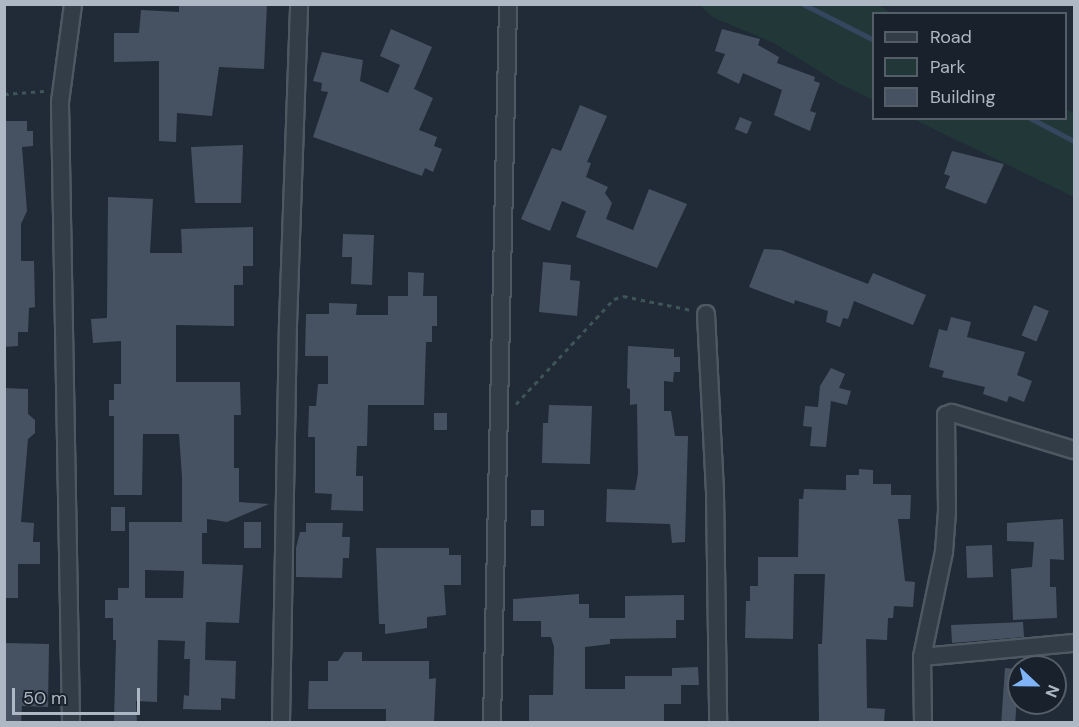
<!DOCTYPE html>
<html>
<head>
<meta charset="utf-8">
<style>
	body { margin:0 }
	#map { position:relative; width:1079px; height:727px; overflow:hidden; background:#202b37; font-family:"DM Sans",sans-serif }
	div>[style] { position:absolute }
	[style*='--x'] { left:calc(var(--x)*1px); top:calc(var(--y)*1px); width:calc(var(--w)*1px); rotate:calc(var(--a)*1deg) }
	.green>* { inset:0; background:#223738 }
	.stream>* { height:5px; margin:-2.5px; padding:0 2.5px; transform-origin:2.5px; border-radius:2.5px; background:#33485f }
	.building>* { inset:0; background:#465261; transform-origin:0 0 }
	.path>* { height:3px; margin-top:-1.5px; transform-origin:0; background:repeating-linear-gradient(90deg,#3f5456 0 4.5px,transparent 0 9px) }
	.roads { filter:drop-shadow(2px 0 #4e5862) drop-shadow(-2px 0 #4e5862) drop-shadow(0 2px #4e5862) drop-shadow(0 -2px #4e5862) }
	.minor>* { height:16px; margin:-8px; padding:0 8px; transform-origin:8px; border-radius:8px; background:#333d47 }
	span { translate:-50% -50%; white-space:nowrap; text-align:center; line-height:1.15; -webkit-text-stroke:5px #19222c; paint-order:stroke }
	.frame { position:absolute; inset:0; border:6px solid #adb8c4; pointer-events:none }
	.legend { position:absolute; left:872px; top:12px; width:195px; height:108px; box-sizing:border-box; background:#19222c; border:2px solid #545e69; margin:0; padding:8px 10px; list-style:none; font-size:18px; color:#adb8c4 }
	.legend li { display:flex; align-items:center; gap:12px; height:30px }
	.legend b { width:30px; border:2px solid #545e69 }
	.north { position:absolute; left:1007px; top:655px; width:60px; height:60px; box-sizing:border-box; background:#19222c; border:2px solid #545e69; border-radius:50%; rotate:112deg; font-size:16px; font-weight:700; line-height:24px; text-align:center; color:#adb8c4 }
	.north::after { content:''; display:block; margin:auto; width:21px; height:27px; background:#7fb5f8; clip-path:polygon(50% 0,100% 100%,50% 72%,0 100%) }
	.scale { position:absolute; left:12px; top:688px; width:128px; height:27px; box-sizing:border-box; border:3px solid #adb8c4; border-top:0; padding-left:8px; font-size:18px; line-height:21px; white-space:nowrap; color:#adb8c4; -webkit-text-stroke:4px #19222c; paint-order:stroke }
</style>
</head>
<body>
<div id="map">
	<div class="green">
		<i style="clip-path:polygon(699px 5px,878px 5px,891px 13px,874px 14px,873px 100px,838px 83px,774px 43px,714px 18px)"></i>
		<i style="clip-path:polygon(1066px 109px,1074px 113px,1074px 197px,913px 119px,1066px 118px)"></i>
	</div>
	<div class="stream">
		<i style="--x:803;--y:4;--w:80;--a:26.9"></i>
		<i style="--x:1030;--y:118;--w:50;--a:27.6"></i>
	</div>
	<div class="building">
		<i style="clip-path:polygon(179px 4px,267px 4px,264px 69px,219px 67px,212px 116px,177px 113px,176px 142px,159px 141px,159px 61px,114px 62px,114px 33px,139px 33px,141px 10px,179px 12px)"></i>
		<i style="clip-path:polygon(391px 29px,432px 47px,414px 89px,433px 98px,419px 130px,437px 137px,434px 146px,442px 149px,433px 172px,425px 168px,422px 176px,313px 137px,328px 92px,321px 91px,322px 83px,313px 81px,322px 52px,363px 60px,360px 81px,388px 93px,400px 65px,380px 56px)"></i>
		<i style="clip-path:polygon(722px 29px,760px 39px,758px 45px,779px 57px,777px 63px,815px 77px,814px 81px,820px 83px,810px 111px,816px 113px,810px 131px,774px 115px,782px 90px,743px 73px,739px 84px,717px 73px,725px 54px,715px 51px)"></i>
		<i style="clip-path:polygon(580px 105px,607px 116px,587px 162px,591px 163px,586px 177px,608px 187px,605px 193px,612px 203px,606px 219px,633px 230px,649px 189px,687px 204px,657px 268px,576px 237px,586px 211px,562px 201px,550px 231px,521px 219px,552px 148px,561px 151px)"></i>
		<i style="left:740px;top:117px;width:13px;height:13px;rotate:23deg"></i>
		<i style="clip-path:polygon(4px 121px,27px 121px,27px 131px,33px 131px,33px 146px,22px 147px,27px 211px,21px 224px,21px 261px,34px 261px,35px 307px,29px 308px,28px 332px,18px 332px,18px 346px,4px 347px)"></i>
		<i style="clip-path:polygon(243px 145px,241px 203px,195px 203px,191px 147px)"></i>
		<i style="clip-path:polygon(952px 151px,1004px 164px,986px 204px,945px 188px,950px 176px,944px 174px)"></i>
		<i style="clip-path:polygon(evenodd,108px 197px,153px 199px,150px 253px,182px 253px,181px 229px,253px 227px,253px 266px,243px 266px,243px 285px,234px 285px,234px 326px,176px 325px,176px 382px,240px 382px,241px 415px,234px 415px,234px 468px,239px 468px,239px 502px,269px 504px,227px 522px,207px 519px,207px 533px,202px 533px,202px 564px,243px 565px,239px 623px,206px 622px,205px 660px,236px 661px,235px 699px,221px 698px,221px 710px,183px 709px,184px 695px,189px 696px,190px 659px,184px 659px,185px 641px,158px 640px,157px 702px,136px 701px,137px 723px,114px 723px,116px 640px,113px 640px,113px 618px,105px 618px,105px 600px,118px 600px,118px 588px,129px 588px,129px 522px,182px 522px,182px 477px,179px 434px,143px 434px,142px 495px,114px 495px,114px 416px,109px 416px,109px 400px,114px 400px,114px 384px,121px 384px,121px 341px,93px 343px,91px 319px,107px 318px,108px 197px,145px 570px,184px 571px,183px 598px,145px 598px,145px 570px)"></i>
		<i style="clip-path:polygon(343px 234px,374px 235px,372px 285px,351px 284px,352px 257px,342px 257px)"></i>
		<i style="clip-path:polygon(764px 249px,781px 250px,868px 284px,873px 273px,926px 295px,913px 325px,854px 301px,848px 319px,843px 318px,840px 327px,826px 322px,828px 311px,795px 300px,794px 304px,749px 287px)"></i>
		<i style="clip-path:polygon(543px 262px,571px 265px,570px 280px,580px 281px,577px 316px,539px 312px)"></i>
		<i style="clip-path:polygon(408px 272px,424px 273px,423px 296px,437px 296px,437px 326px,432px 326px,432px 342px,426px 342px,424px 405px,368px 405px,367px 446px,357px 446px,356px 476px,363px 476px,363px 511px,331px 510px,332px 494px,315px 493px,315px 437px,308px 437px,309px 406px,316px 406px,318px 384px,328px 384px,328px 356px,305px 356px,306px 314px,329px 314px,329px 303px,357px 304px,356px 315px,388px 315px,388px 296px,408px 296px)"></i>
		<i style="left:1034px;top:305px;width:16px;height:33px;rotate:22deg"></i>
		<i style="clip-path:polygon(951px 317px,971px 322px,967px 337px,1025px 352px,1017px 375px,1032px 381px,1024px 402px,1009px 396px,1007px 402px,983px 394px,985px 387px,942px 377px,944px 371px,929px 367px,939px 329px,947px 331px)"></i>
		<i style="clip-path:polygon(628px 346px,674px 349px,674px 357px,680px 357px,680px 372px,674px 372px,673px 382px,664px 381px,664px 411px,671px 411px,675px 436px,688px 436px,685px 542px,672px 543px,670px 524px,606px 522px,607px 489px,635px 490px,638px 474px,637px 404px,630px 405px,630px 389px,627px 388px)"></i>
		<i style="clip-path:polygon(831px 368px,845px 374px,839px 388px,851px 391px,847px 405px,831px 401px,826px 447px,810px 446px,812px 427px,803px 426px,805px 406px,818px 407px,820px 386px)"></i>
		<i style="clip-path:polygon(4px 388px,28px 389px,28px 414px,35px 420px,35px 433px,28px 439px,21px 522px,34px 523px,33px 542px,40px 542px,40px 564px,18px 564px,18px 598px,4px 598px)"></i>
		<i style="clip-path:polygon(549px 405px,592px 406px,590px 464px,542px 463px,543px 423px,548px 423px)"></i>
		<i style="left:434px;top:413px;width:13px;height:17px"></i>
		<i style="clip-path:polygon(859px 469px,873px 470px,873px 484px,891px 484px,891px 495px,911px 495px,910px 519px,898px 519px,905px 581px,915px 582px,913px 607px,894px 606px,893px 618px,888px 618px,887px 640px,866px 639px,867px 708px,885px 709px,884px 723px,819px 723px,818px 644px,822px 644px,825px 574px,794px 574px,793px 639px,745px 638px,746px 601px,750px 601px,750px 586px,758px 586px,758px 557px,798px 557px,799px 499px,803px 499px,804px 489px,846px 490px,846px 475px,859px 475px)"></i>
		<i style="left:111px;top:507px;width:14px;height:24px"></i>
		<i style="left:531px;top:510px;width:13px;height:16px"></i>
		<i style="clip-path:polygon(1063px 519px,1064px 560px,1050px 559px,1050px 587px,1056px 587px,1057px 618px,1013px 620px,1011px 569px,1032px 567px,1034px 542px,1007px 541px,1007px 523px)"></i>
		<i style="left:244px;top:522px;width:17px;height:26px"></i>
		<i style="clip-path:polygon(306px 523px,343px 523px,342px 537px,350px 537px,349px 558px,343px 558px,342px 578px,296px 577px,296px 548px,300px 532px,306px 532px)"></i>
		<i style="left:992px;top:545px;width:32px;height:26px;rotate:88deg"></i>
		<i style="clip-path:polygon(376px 548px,449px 548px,449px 555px,461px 555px,461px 585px,444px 585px,446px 615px,427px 617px,427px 628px,385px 634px,385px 624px,379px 624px)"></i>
		<i style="clip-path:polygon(579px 594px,579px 604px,589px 604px,589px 618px,625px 618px,625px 596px,684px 595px,684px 620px,676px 620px,676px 638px,610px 639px,610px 644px,585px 647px,585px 689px,625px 689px,625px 676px,672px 676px,672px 668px,698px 667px,699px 685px,681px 685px,681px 704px,664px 704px,664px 723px,529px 723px,529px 695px,553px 695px,554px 647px,551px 637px,541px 637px,541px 621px,513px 621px,513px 599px)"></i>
		<i style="clip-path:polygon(1023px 622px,1024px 637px,952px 643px,951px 625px)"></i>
		<i style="clip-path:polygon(4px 643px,49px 644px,48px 707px,22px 706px,21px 723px,4px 723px)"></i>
		<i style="clip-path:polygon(344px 652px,362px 652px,362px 661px,429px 661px,429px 679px,436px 678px,434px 723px,386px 723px,386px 709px,308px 709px,309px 681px,328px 681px,328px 661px,338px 661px)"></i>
		<i style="left:1005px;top:668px;width:14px;height:55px;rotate:4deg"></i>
	</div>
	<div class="path">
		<i style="--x:4;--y:94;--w:40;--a:-4.3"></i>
		<i style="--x:516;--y:404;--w:144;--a:-47"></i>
		<i style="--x:614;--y:299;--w:9;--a:-18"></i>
		<i style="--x:623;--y:296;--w:70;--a:11.5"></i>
	</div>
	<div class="roads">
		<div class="minor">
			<i style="--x:706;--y:314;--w:179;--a:87.1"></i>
			<i style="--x:715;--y:493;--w:229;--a:89.2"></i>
			<i style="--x:922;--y:657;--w:153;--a:-5.3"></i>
			<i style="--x:71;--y:722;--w:620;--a:-91.02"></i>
			<i style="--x:60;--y:102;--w:99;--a:-82.4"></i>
			<i style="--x:281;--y:722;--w:398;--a:-89"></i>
			<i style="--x:288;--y:324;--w:320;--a:-88"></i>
			<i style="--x:492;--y:722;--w:718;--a:-88.72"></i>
			<i style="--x:923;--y:722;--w:65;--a:-90.9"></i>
			<i style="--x:922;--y:657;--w:107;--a:-78.2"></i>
			<i style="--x:944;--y:552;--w:41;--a:-85.8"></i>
			<i style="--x:947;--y:511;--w:96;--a:-90.6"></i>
			<i style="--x:946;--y:415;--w:6;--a:-18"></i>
			<i style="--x:952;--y:413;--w:127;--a:16.9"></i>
		</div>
	</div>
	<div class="frame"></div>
	<ul class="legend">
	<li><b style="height:8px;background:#333d47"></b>Road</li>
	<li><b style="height:16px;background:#223738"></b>Park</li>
	<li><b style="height:16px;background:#465261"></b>Building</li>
	</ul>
	<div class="north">N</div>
	<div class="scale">50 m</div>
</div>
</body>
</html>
